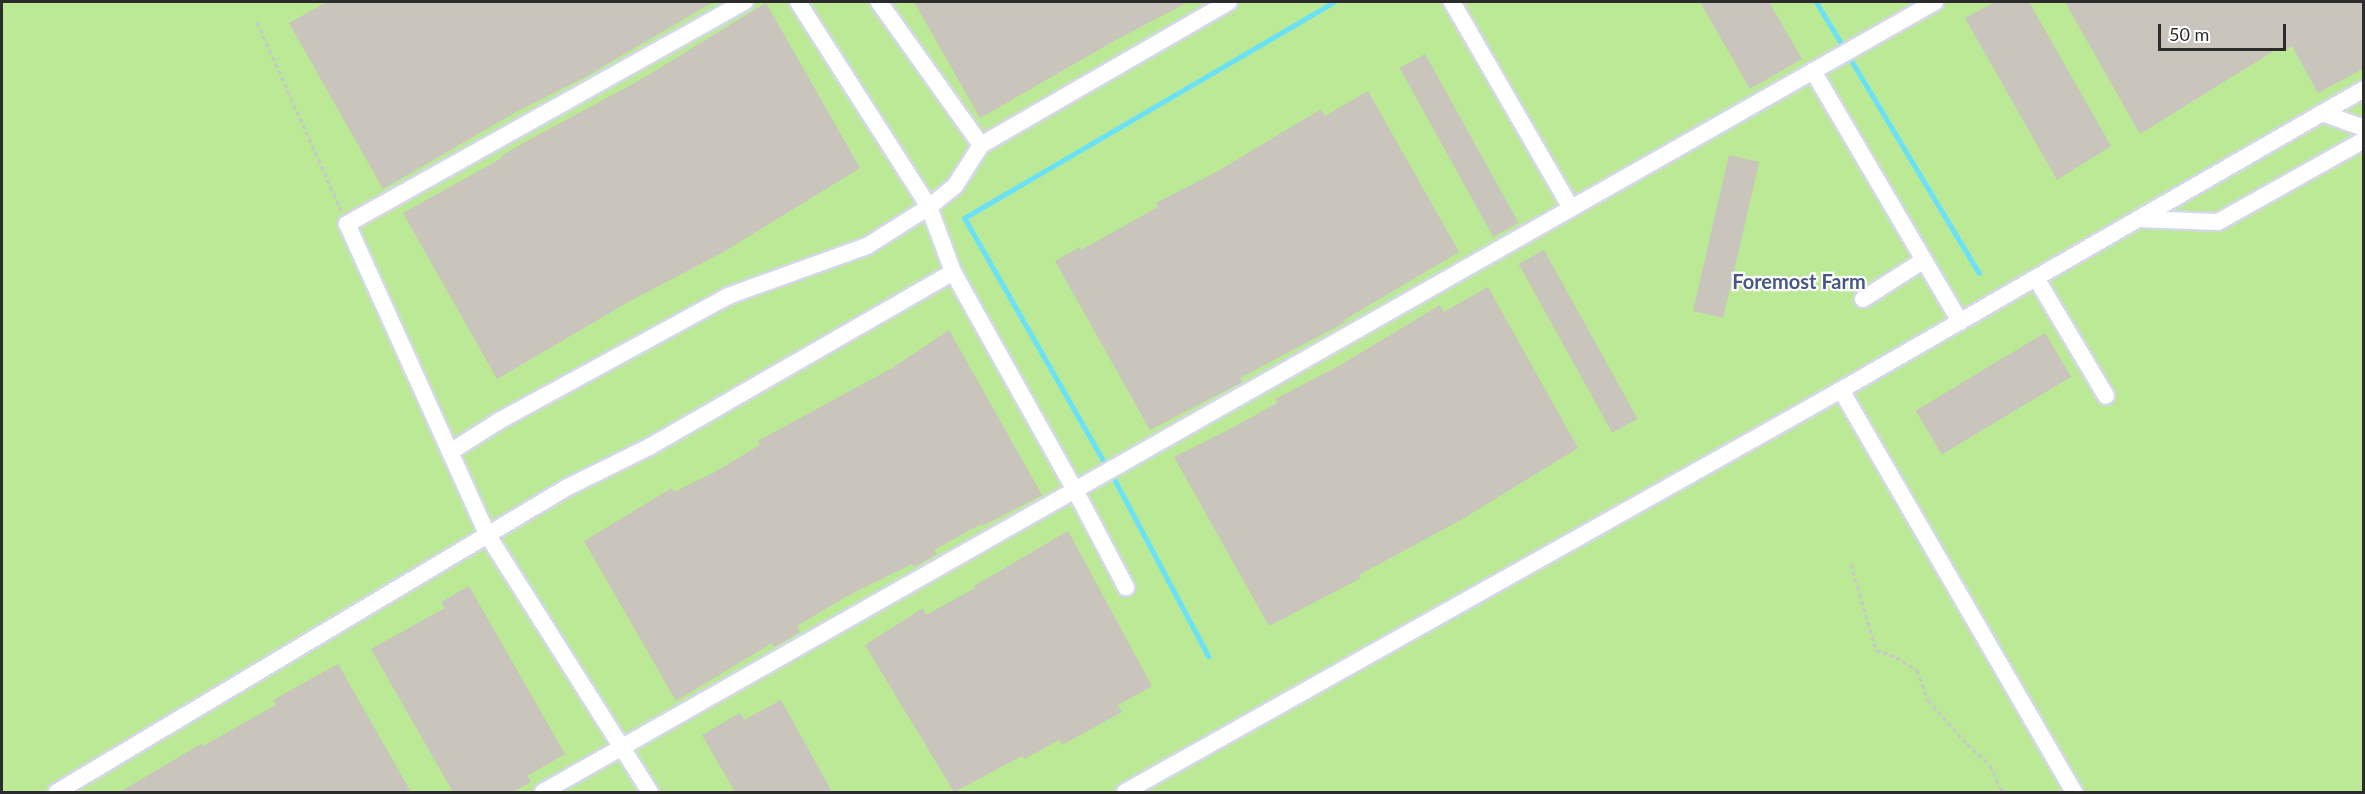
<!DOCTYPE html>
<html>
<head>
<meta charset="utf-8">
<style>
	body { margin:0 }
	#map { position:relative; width:2365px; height:794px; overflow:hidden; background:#efe5dd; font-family:Lato,sans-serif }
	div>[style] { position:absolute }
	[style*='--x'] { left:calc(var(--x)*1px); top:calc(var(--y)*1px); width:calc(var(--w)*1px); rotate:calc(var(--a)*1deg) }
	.green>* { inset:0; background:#bbe996; transform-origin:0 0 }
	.stream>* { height:5px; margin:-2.5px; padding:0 2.5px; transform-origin:2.5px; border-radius:2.5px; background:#6ae1f7 }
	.building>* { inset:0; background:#c9c4bc; transform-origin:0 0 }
	.path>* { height:3px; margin-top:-1.5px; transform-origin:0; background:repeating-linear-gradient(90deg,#c8c8c8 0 4.5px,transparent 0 7.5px) }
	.roads { filter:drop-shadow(2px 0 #d3d8e6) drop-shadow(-2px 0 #d3d8e6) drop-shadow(0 2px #d3d8e6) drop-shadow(0 -2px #d3d8e6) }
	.minor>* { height:16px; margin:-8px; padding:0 8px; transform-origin:8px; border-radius:8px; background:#fff }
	span { translate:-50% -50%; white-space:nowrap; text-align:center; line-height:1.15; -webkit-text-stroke:4.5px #fff; paint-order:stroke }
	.neighbourhood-label { font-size:20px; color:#485881; font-weight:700 }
	.frame { position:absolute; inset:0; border:3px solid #2c2c2c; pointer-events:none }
	.scale { position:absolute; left:2158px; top:24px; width:128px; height:27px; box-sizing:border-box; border:3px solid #2c2c2c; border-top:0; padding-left:8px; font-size:18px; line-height:21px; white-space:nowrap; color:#2c2c2c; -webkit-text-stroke:4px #fff; paint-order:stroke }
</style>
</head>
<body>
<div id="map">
	<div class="green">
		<i style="left:2px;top:2px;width:2361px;height:790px"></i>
	</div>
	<div class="stream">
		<i style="--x:1816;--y:2;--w:50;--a:58.8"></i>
		<i style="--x:1849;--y:57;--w:252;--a:59"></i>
		<i style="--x:1104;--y:462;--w:281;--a:-119.8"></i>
		<i style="--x:964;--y:218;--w:428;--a:-30.3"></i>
		<i style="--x:1113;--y:477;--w:203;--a:62"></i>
	</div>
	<div class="building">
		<i style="clip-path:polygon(327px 2px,713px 2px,585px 77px,516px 112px,383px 189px,289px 23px)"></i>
		<i style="clip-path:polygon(914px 2px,1188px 2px,1114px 41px,980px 118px)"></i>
		<i style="clip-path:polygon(1700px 2px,1769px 2px,1802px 59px,1750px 89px)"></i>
		<i style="clip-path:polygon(1995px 2px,2029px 2px,2111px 146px,2057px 180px,1965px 18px)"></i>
		<i style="clip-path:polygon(2065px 2px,2364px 2px,2364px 68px,2318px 93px,2292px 46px,2282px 51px,2280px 47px,2140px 134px)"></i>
		<i style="clip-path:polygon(766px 3px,860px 168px,725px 251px,630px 301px,497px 379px,403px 213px,502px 158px,501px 156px,527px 141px,640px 80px)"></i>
		<i style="left:1425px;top:54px;width:193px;height:29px;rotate:61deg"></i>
		<i style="clip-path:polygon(1368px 91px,1459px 252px,1344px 320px,1345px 322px,1240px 378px,1242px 382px,1150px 430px,1055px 261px,1080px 247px,1081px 250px,1158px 207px,1156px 203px,1218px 171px,1321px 109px,1325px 116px)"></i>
		<i style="left:1729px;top:155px;width:31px;height:160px;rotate:13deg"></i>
		<i style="left:1544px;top:250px;width:193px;height:29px;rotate:61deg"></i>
		<i style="clip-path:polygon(1488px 287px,1578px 448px,1464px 518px,1359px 575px,1361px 578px,1269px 626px,1174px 457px,1234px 427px,1277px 403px,1275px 399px,1337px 367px,1440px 305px,1444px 312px)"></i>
		<i style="clip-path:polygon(949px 330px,1042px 495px,982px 526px,981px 524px,934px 550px,937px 554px,914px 567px,912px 564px,847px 596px,797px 626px,800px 632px,774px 647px,772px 643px,676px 701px,584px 541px,672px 488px,674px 492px,713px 473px,760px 445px,758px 441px,894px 367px)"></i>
		<i style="left:2045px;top:333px;width:51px;height:151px;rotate:59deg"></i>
		<i style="clip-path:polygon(1068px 531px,1152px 686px,1118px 705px,1122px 712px,1062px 745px,1059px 740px,1024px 759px,1022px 756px,954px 792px,865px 645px,923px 608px,926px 615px,975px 588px,974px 586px)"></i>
		<i style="clip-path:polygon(469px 586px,565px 754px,527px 776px,531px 782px,513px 792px,453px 792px,371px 649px,445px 608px,441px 602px)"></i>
		<i style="clip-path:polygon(338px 664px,411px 792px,120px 792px,201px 744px,203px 746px,276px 705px,273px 700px)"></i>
		<i style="clip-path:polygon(781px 700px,832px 792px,735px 792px,702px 735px,740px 713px,744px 720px)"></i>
	</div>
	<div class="path">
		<i style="--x:257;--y:22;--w:206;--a:65.9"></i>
		<i style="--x:1851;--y:564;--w:90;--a:73.8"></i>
		<i style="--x:1876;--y:650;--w:21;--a:19"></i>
		<i style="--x:1896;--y:657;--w:25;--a:32"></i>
		<i style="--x:1917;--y:670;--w:32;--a:70"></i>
		<i style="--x:1928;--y:700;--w:59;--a:48.4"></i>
		<i style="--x:1967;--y:744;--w:31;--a:42"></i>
		<i style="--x:1990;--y:765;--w:25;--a:67"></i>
		<i style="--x:2000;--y:788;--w:6;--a:39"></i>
	</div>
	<div class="roads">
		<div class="minor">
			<i style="--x:798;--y:2;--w:243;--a:57.4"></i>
			<i style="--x:929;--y:207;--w:69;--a:69.7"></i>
			<i style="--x:953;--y:272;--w:250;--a:60.8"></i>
			<i style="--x:1075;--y:490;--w:110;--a:62.3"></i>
			<i style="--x:879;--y:2;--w:176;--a:54.5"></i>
			<i style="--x:1452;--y:2;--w:238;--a:60"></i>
			<i style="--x:1813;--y:71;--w:291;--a:59.6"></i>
			<i style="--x:2322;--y:113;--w:45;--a:19.7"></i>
			<i style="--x:2139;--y:219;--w:79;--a:2.2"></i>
			<i style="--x:2218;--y:222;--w:167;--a:-29.3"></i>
			<i style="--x:2036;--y:278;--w:137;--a:59.3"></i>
			<i style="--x:1863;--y:299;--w:72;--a:-32.6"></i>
			<i style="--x:1841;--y:390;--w:465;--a:59.9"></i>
			<i style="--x:450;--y:452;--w:58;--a:-32.3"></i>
			<i style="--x:499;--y:421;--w:261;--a:-28.6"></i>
			<i style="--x:728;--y:296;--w:148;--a:-19.8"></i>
			<i style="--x:867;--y:246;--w:73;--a:-32.2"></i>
			<i style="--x:929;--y:207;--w:33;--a:-39"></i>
			<i style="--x:955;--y:186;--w:49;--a:-57.6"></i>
			<i style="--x:981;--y:145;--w:286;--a:-30"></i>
			<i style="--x:57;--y:792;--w:593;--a:-30.85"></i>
			<i style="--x:566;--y:488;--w:93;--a:-26.3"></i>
			<i style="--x:649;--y:447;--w:351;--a:-29.9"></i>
			<i style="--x:543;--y:792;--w:1601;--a:-29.58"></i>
			<i style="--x:650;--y:792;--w:303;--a:-122.3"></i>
			<i style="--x:488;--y:536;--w:342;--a:-114.3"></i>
			<i style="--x:347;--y:224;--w:456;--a:-29.2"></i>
			<i style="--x:1125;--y:792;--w:821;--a:-29.31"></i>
			<i style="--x:1841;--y:390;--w:603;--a:-29.92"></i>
		</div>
	</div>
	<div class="neighbourhood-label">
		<span style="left:1799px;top:281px">Foremost Farm</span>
	</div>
	<div class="frame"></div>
	<div class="scale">50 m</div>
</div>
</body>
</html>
